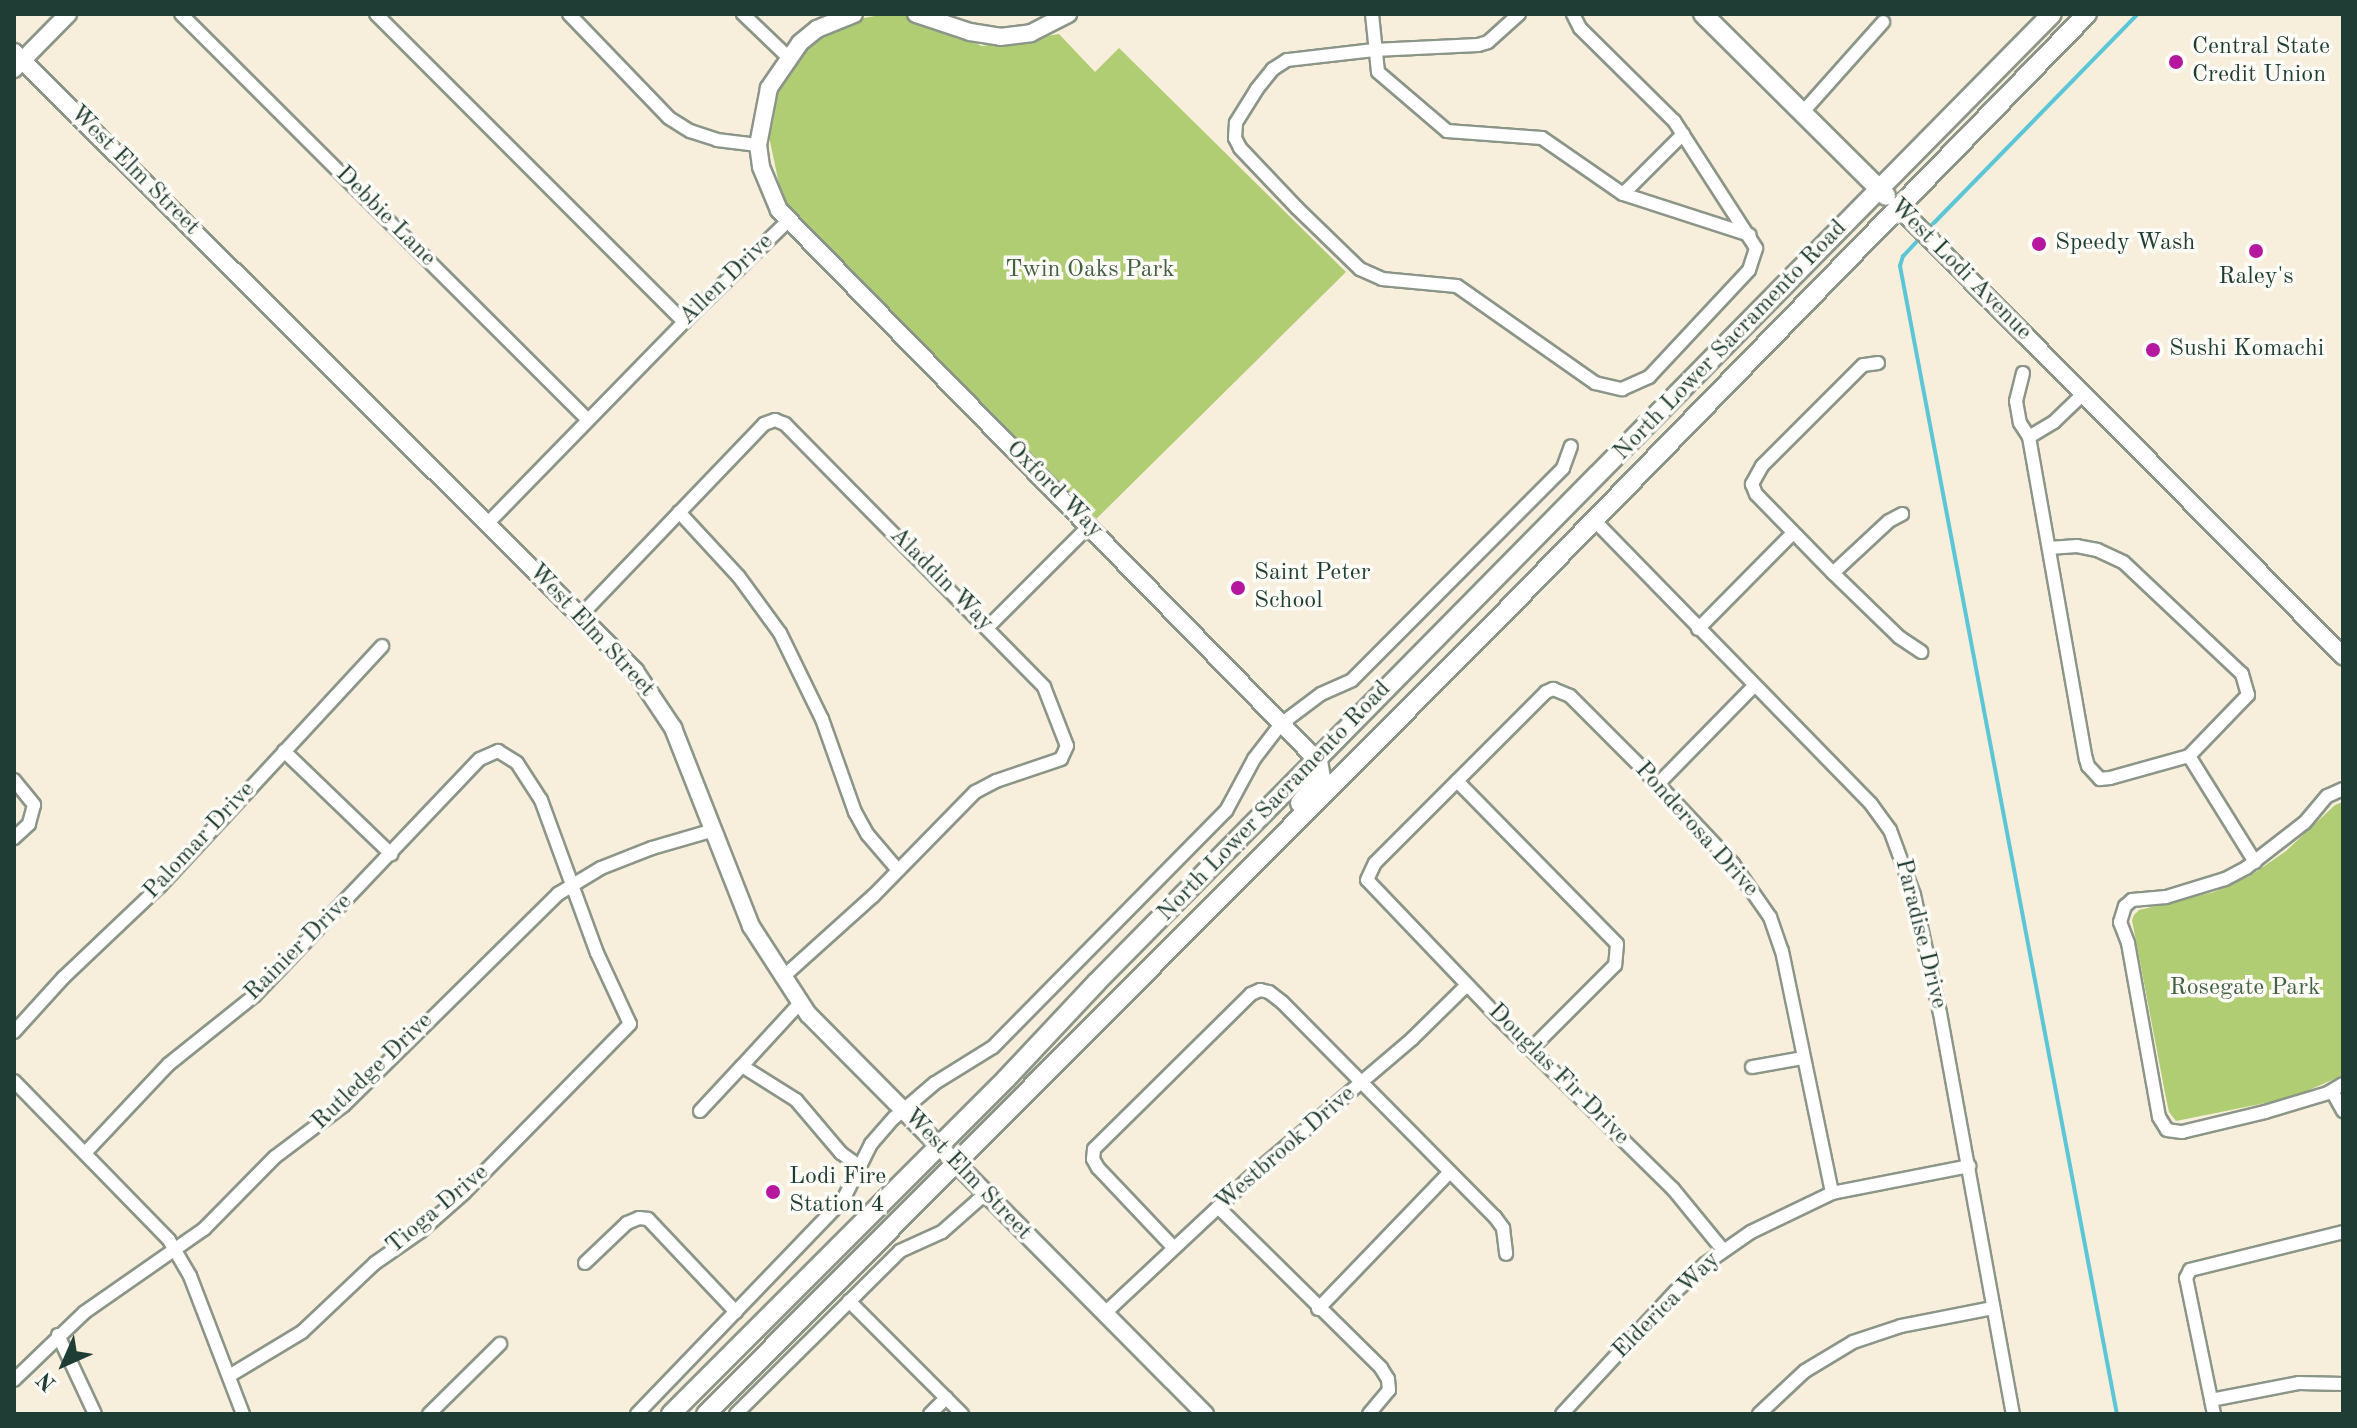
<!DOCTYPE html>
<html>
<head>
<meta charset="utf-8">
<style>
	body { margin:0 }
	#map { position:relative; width:2357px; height:1428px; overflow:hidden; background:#f7eedc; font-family:"Old Standard TT",serif }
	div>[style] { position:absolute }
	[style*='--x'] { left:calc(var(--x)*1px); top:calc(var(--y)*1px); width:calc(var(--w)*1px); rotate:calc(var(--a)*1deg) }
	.green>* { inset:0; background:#b0cd73 }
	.stream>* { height:4px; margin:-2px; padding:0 2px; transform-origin:2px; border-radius:2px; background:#5cc6d7 }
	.roads { filter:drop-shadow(2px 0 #8b9688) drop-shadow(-2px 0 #8b9688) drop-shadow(0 2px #8b9688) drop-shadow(0 -2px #8b9688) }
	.minor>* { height:12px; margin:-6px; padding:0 6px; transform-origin:6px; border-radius:6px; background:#fff }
	.tertiary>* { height:16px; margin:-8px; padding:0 8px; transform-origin:8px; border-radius:8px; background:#fff }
	.secondary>* { height:18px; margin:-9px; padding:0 9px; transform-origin:9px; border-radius:9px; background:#fff }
	.dots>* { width:22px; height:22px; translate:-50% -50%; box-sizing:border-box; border:4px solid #fdfcf7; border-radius:50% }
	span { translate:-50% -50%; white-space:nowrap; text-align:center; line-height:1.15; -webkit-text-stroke:7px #fdfcf7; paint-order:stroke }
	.poi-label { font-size:24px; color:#1f3d34 }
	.left { translate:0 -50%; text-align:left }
	.street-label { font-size:24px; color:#1f3d34 }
	.park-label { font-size:24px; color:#436144 }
	.frame { position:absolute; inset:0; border:16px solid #1f3d34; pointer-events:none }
	.north { position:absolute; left:24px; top:1324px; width:80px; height:80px; -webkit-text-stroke:6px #fdfcf7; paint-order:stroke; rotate:225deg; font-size:22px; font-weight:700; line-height:32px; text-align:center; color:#1f3d34 }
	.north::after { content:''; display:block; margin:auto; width:28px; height:36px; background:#1f3d34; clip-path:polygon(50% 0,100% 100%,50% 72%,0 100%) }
</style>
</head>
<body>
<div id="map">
	<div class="green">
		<i style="clip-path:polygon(886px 14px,909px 14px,982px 46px,1059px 34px,1095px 72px,1119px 48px,1346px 272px,1089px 526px,787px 222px,763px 108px,826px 25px)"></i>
		<i style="clip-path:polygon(2343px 802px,2343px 1075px,2291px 1098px,2176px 1121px,2169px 1112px,2166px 1098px,2132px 920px,2134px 915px,2139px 910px,2214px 892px,2250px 876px,2286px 851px,2335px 805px)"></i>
	</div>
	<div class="stream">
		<i style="--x:1927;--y:230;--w:302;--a:-45.7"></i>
		<i style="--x:1921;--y:237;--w:26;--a:133"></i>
		<i style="--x:1903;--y:256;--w:10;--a:107"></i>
		<i style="--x:1900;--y:266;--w:1168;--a:79.3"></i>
	</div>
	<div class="roads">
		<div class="minor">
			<i style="--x:181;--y:14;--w:575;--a:44.93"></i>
			<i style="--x:376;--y:14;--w:436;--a:45"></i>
			<i style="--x:569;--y:14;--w:144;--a:46.1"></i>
			<i style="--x:669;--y:118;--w:25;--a:32"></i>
			<i style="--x:690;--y:131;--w:28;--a:18"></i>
			<i style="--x:717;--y:140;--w:41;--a:7"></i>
			<i style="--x:743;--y:14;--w:62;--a:43.7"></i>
			<i style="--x:1372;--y:14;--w:58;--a:84.1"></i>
			<i style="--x:1378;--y:72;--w:91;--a:40.5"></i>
			<i style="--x:1447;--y:131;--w:95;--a:4.2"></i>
			<i style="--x:1542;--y:138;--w:98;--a:34.7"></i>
			<i style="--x:1623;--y:194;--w:133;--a:17.9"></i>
			<i style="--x:1519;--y:14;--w:42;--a:137.9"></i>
			<i style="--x:1488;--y:42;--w:10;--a:163"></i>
			<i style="--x:1478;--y:45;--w:104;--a:177.2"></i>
			<i style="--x:1374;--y:50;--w:88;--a:173.4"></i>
			<i style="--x:1287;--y:60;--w:17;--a:147"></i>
			<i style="--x:1273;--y:69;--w:26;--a:129"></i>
			<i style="--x:1257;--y:89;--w:40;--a:122"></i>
			<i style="--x:1236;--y:123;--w:15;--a:94"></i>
			<i style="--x:1235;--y:138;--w:11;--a:63"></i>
			<i style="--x:1240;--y:148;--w:83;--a:46.5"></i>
			<i style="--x:1297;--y:208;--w:88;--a:44.1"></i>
			<i style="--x:1360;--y:269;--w:24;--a:24"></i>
			<i style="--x:1382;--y:279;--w:75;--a:5.3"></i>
			<i style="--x:1457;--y:286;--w:169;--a:35.1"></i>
			<i style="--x:1595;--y:383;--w:28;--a:13"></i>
			<i style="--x:1622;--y:389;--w:30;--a:-24"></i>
			<i style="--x:1649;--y:377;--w:146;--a:-46.9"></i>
			<i style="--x:1749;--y:270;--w:23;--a:-72"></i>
			<i style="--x:1756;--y:248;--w:151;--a:-122.8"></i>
			<i style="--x:1674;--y:121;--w:132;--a:-135.3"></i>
			<i style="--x:1580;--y:28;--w:16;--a:-117"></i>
			<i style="--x:1802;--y:113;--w:122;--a:-48.3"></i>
			<i style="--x:1623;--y:194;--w:85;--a:-45"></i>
			<i style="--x:1878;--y:363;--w:15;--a:172"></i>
			<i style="--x:1863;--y:365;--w:143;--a:135"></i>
			<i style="--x:1762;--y:466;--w:21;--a:119"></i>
			<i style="--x:1752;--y:484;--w:11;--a:68"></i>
			<i style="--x:1756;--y:494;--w:110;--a:45.7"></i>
			<i style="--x:1833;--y:573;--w:92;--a:44.1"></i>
			<i style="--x:1899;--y:637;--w:27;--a:34"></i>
			<i style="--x:2023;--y:373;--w:29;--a:104"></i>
			<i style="--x:2016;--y:401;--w:22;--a:80"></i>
			<i style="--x:2020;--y:423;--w:17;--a:57"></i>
			<i style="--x:2029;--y:437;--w:327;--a:80"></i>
			<i style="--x:2086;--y:759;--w:7;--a:74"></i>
			<i style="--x:2088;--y:766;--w:18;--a:47"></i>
			<i style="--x:2100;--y:779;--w:10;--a:-6"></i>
			<i style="--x:2110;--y:778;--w:82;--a:-15.6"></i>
			<i style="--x:2189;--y:756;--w:85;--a:-46"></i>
			<i style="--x:2248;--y:695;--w:22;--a:-106"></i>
			<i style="--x:2242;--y:674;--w:163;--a:-136.7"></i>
			<i style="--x:2123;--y:562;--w:29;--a:-155"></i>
			<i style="--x:2097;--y:550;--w:20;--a:-169"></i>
			<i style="--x:2077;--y:546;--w:28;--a:176"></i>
			<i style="--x:2029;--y:437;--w:29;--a:-31"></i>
			<i style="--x:2054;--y:422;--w:42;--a:-44"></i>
			<i style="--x:679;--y:512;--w:88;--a:47.3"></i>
			<i style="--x:739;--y:577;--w:69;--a:53.8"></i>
			<i style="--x:780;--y:633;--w:96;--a:64"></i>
			<i style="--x:822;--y:719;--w:99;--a:70.5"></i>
			<i style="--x:855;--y:812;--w:26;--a:61"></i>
			<i style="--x:868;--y:835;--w:45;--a:49.5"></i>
			<i style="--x:1594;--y:520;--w:397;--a:45.7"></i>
			<i style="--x:1871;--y:804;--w:32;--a:54"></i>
			<i style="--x:1890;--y:830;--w:69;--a:69.7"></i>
			<i style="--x:1914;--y:895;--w:121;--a:77.6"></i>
			<i style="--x:1940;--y:1013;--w:408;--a:79.7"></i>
			<i style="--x:487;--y:524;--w:282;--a:-45.7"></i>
			<i style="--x:684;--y:322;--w:144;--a:-44.2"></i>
			<i style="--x:1833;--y:573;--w:76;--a:-42.9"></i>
			<i style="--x:1889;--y:521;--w:15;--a:-28"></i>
			<i style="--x:582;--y:614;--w:263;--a:-46.2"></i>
			<i style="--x:764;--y:424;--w:12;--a:-20"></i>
			<i style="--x:775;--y:420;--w:11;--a:22"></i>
			<i style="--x:785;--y:424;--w:369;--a:45.4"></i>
			<i style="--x:1044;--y:687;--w:63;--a:68.7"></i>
			<i style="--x:1067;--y:746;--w:14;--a:115"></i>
			<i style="--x:1061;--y:759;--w:69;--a:161.3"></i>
			<i style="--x:996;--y:781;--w:24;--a:152"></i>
			<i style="--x:975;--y:792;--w:146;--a:134.4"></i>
			<i style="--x:873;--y:896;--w:122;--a:138"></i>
			<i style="--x:988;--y:627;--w:143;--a:-45"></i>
			<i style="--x:1698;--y:629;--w:135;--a:-45.3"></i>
			<i style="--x:284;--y:751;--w:149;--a:43.9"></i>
			<i style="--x:2189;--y:756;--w:125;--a:58.1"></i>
			<i style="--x:14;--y:780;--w:32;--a:51"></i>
			<i style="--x:34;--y:805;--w:20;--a:105"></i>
			<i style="--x:29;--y:824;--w:21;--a:137"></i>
			<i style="--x:1457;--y:781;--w:228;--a:45.5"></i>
			<i style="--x:1617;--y:944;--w:21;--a:95"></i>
			<i style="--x:1615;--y:965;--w:117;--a:135"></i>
			<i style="--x:1658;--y:784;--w:137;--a:-45.6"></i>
			<i style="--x:2343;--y:789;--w:17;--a:156"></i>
			<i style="--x:2327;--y:796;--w:35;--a:130"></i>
			<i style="--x:2304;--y:823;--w:73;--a:142.2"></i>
			<i style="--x:2246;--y:868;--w:24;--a:152"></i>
			<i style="--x:2225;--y:879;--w:62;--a:163"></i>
			<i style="--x:2166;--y:897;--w:34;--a:175"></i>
			<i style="--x:2132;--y:900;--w:9;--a:139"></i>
			<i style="--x:2125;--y:906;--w:17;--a:107"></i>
			<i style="--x:2120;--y:922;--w:22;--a:69"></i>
			<i style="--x:2128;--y:943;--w:177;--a:79.9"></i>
			<i style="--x:2159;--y:1117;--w:15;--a:58"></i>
			<i style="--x:2167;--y:1130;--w:15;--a:8"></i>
			<i style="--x:2182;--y:1132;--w:85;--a:-13.5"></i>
			<i style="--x:2265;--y:1112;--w:66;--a:-16.8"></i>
			<i style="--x:2328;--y:1093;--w:17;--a:-31"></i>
			<i style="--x:14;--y:1032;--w:73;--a:-47.8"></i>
			<i style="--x:63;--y:978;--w:134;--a:-43.5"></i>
			<i style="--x:160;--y:886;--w:327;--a:-47.2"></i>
			<i style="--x:742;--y:1066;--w:86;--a:-47.4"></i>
			<i style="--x:1752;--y:1067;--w:52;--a:-10"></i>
			<i style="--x:14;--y:1081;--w:222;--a:45.7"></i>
			<i style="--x:169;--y:1240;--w:42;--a:59.7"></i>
			<i style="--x:190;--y:1276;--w:148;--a:69"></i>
			<i style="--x:2332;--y:1091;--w:23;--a:61"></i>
			<i style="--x:700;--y:1111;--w:62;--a:-47"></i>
			<i style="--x:742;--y:1066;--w:64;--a:32.2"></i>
			<i style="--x:796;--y:1100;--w:70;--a:49.7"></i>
			<i style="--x:841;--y:1153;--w:22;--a:36"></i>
			<i style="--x:86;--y:1152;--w:121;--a:-46.7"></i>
			<i style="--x:169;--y:1064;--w:109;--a:-38.7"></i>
			<i style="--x:254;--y:996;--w:327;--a:-46.4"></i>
			<i style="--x:480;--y:759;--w:20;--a:-24"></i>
			<i style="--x:498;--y:751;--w:22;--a:32"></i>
			<i style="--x:517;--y:763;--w:44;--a:57"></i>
			<i style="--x:541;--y:800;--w:163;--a:69.9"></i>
			<i style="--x:597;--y:953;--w:78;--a:65.1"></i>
			<i style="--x:630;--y:1024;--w:237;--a:134.5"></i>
			<i style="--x:464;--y:1193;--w:57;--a:138.5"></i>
			<i style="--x:421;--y:1231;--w:56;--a:145.2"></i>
			<i style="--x:375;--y:1263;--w:100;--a:136.6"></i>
			<i style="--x:302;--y:1332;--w:85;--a:148.9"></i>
			<i style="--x:1219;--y:1208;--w:228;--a:44.6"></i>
			<i style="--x:1381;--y:1368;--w:13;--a:58"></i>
			<i style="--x:1388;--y:1379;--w:11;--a:85"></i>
			<i style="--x:1389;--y:1390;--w:31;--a:130"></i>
			<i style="--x:1174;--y:1248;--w:110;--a:-133.5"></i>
			<i style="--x:1098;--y:1168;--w:10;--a:-119"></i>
			<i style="--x:1093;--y:1159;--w:10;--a:-84"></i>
			<i style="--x:1094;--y:1149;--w:221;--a:-44.6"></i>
			<i style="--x:1251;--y:994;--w:10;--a:-24"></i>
			<i style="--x:1260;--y:990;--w:9;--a:13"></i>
			<i style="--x:1269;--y:992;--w:16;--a:38"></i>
			<i style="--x:1282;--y:1002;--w:303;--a:45.3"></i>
			<i style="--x:1495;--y:1217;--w:14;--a:54"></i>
			<i style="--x:1503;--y:1228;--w:26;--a:83"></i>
			<i style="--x:1723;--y:1250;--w:79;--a:-129.3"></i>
			<i style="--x:1673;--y:1189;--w:243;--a:-135.5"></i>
			<i style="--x:1500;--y:1019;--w:192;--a:-133.7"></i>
			<i style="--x:1367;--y:880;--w:19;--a:-65"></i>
			<i style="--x:1375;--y:863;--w:242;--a:-45"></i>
			<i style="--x:1546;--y:692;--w:8;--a:-23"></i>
			<i style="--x:1553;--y:689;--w:18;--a:22"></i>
			<i style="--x:1570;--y:696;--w:124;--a:45"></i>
			<i style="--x:1658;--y:784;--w:110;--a:46.8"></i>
			<i style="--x:1733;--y:864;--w:65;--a:55.1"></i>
			<i style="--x:1770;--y:917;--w:36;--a:71"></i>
			<i style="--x:1782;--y:951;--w:247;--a:78.3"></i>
			<i style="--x:585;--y:1263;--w:58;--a:-43.6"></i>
			<i style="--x:627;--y:1223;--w:13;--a:-23"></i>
			<i style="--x:639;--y:1218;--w:9;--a:6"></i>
			<i style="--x:648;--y:1219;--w:128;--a:46.6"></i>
			<i style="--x:849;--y:1301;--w:160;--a:45"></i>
			<i style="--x:1318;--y:1309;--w:190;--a:-46.1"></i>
			<i style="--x:1105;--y:1313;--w:208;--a:-43.1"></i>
			<i style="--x:1257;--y:1171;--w:204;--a:-40.4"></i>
			<i style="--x:1412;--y:1039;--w:77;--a:-44.5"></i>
			<i style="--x:58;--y:1335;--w:87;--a:64.9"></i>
			<i style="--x:14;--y:1380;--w:98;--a:-43.8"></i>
			<i style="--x:85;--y:1312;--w:145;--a:-34.9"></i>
			<i style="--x:204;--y:1229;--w:101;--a:-45.4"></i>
			<i style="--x:275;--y:1157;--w:86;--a:-37"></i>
			<i style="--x:344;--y:1105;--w:301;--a:-44.6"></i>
			<i style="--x:558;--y:894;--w:50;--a:-31.2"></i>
			<i style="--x:601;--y:868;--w:55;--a:-21.4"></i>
			<i style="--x:652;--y:848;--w:65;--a:-16.2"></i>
			<i style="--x:2211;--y:1400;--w:90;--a:-10.9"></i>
			<i style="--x:2299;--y:1383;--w:44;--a:1.3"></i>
			<i style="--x:429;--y:1414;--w:100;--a:-44.6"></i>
			<i style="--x:637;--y:1414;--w:297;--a:-46.1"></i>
			<i style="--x:843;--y:1200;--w:63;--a:-63.4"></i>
			<i style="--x:871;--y:1144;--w:35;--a:-49"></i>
			<i style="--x:894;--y:1118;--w:54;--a:-40.5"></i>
			<i style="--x:935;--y:1083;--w:68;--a:-31.8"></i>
			<i style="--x:993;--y:1047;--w:332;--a:-45.4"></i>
			<i style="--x:1226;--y:811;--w:59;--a:-61.7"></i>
			<i style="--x:1254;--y:759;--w:44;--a:-52.4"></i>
			<i style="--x:1281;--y:724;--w:50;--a:-36.9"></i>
			<i style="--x:1321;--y:694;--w:34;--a:-24"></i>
			<i style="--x:1352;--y:680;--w:299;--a:-45.1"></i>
			<i style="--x:1563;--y:468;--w:23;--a:-70"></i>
			<i style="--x:736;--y:1414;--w:231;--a:-44.8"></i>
			<i style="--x:900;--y:1251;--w:46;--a:-24.3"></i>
			<i style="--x:942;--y:1232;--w:57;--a:-41.5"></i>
			<i style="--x:930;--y:1414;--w:23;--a:-45"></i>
			<i style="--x:1562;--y:1414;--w:166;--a:-47.2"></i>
			<i style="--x:1675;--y:1292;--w:41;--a:-43"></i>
			<i style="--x:1705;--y:1264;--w:56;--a:-34.8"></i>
			<i style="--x:1751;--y:1232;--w:90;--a:-25.7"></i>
			<i style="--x:1832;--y:1193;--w:140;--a:-11.1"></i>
			<i style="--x:1759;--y:1414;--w:63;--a:-43.1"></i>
			<i style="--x:1805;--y:1371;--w:56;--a:-31.1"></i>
			<i style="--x:1853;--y:1342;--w:51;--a:-18.4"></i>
			<i style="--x:1901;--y:1326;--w:94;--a:-11.1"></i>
			<i style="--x:2214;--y:1414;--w:139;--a:-101.6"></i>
			<i style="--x:2186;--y:1278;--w:9;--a:-63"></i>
			<i style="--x:2190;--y:1270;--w:158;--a:-13.9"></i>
		</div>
		<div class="tertiary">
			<i style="--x:854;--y:14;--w:40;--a:158"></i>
			<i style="--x:817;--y:29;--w:22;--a:141"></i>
			<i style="--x:800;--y:43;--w:55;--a:124.6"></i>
			<i style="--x:769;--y:88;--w:58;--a:100.9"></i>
			<i style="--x:758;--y:145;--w:22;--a:82"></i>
			<i style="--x:761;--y:167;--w:47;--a:67.3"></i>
			<i style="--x:779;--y:210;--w:771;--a:45.63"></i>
			<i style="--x:916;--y:14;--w:57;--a:18.4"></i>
			<i style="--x:970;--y:32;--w:30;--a:9"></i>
			<i style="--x:1000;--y:37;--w:31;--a:-7"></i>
			<i style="--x:1031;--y:33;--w:42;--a:-27.2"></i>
			<i style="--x:14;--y:52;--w:877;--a:44.91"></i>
			<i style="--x:635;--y:671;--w:69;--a:56.3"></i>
			<i style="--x:673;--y:728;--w:213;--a:68.5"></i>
			<i style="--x:751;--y:926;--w:105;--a:57.1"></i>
			<i style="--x:808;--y:1014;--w:564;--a:45.22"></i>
			<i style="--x:14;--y:69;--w:77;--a:-45.5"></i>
			<i style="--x:1897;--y:206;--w:634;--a:45.26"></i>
		</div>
		<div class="secondary">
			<i style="--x:1703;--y:14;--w:258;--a:44.8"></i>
			<i style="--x:1300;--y:803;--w:33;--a:-50"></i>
			<i style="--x:1321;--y:778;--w:17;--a:-100"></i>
			<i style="--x:671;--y:1414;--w:474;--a:-45"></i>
			<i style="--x:1006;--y:1079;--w:132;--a:-46.8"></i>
			<i style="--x:1096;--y:983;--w:1361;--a:-45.39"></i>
			<i style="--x:706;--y:1414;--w:1124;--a:-45.11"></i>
			<i style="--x:1499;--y:618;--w:843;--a:-45.77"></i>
		</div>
	</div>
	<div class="dots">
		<i style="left:2176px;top:62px;background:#b5179e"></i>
		<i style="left:2039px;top:244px;background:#b5179e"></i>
		<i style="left:2256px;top:251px;background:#b5179e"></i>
		<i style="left:2153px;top:350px;background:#b5179e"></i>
		<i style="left:1238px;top:588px;background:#b5179e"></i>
		<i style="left:773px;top:1192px;background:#b5179e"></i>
	</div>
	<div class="poi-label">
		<span class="left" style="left:2192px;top:62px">Central State<br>Credit Union</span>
		<span class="left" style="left:2055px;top:244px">Speedy Wash</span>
		<span style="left:2256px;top:278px">Raley's</span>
		<span class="left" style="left:2169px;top:350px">Sushi Komachi</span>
		<span class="left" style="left:1254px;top:588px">Saint Peter<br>School</span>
		<span class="left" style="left:789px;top:1192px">Lodi Fire<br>Station 4</span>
	</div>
	<div class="street-label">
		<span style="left:134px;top:171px;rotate:45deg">West Elm Street</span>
		<span style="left:385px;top:217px;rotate:45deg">Debbie Lane</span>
		<span style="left:1960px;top:270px;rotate:45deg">West Lodi Avenue</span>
		<span style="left:727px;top:280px;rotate:-44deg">Allen Drive</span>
		<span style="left:1731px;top:341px;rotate:-46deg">North Lower Sacramento Road</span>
		<span style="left:1054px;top:490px;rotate:45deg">Oxford Way</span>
		<span style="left:941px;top:580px;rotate:45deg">Aladdin Way</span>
		<span style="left:591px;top:631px;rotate:47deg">West Elm Street</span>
		<span style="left:1275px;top:802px;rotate:-46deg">North Lower Sacramento Road</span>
		<span style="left:1696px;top:830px;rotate:48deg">Ponderosa Drive</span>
		<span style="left:200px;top:841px;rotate:-47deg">Palomar Drive</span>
		<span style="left:1920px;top:934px;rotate:76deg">Paradise Drive</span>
		<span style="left:299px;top:948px;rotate:-45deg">Rainier Drive</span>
		<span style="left:373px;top:1072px;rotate:-44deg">Rutledge Drive</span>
		<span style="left:1558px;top:1075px;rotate:45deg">Douglas Fir Drive</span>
		<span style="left:1286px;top:1149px;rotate:-41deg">Westbrook Drive</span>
		<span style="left:967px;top:1175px;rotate:46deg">West Elm Street</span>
		<span style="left:438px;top:1210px;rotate:-40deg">Tioga Drive</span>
		<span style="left:1667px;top:1306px;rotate:-45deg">Elderica Way</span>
	</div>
	<div class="park-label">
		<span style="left:1090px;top:271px">Twin Oaks Park</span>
		<span style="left:2245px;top:989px">Rosegate Park</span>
	</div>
	<div class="frame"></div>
	<div class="north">N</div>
</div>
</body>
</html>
